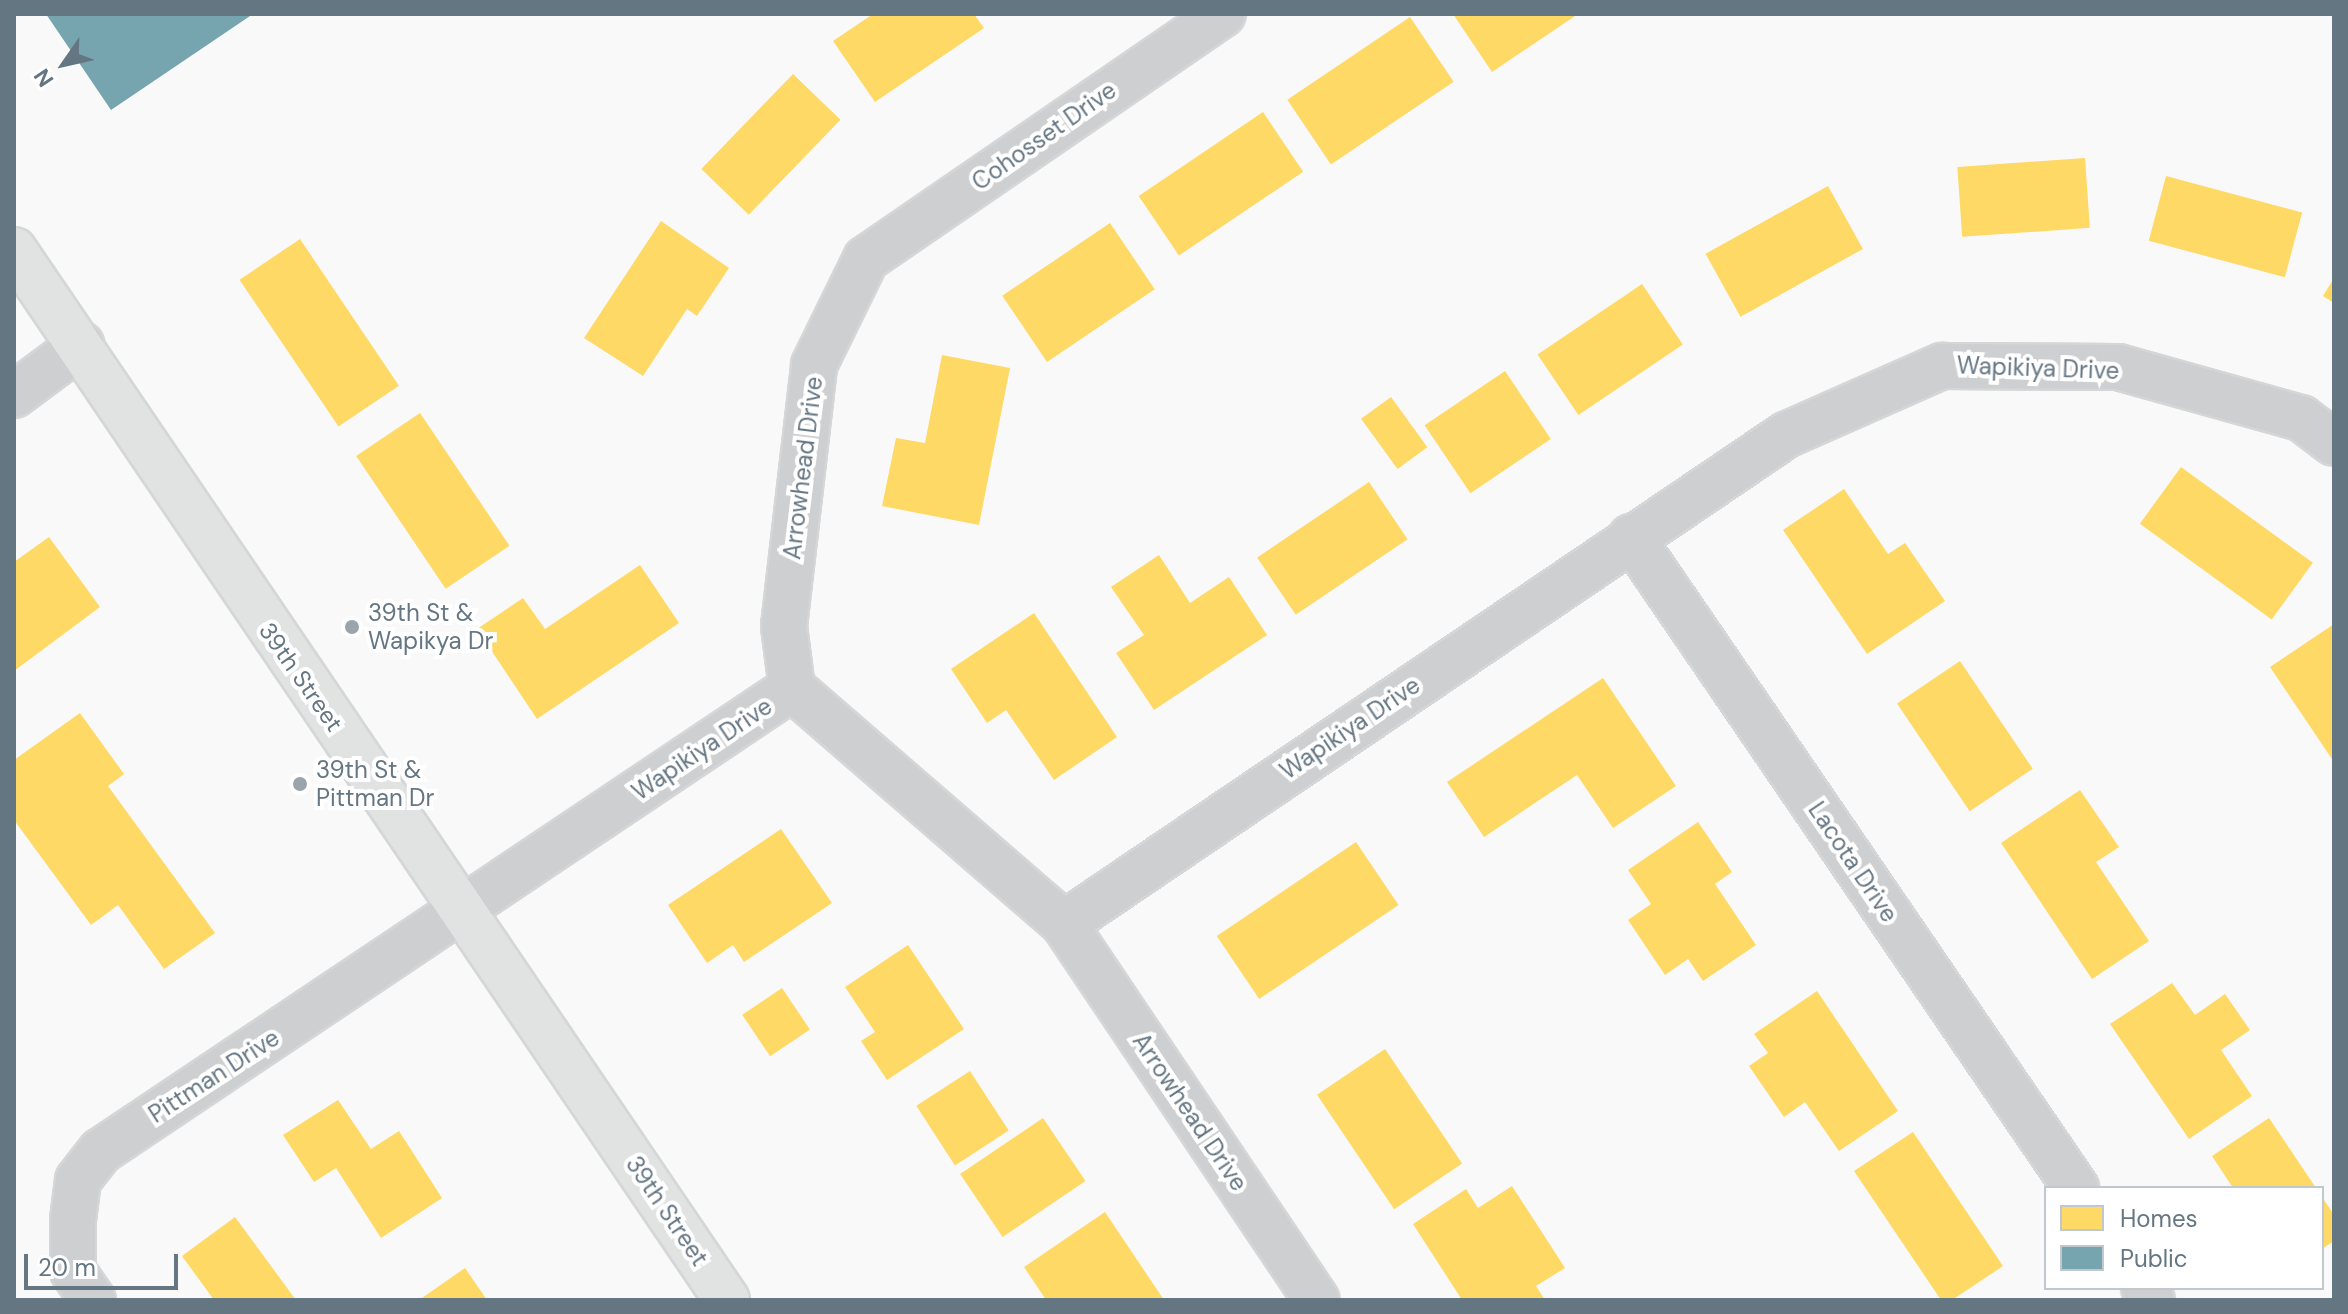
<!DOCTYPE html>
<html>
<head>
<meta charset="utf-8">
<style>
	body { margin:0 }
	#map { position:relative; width:2348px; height:1314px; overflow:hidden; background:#f9f9f9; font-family:"DM Sans",sans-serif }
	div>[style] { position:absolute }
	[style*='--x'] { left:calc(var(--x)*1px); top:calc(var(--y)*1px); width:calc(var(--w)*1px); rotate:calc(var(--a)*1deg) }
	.homes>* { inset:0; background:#ffd966; transform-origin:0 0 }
	.public>* { inset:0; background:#76a5af }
	.roads { filter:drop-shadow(2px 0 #d5d6d7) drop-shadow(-2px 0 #d5d6d7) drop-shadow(0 2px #d5d6d7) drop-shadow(0 -2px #d5d6d7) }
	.minor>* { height:44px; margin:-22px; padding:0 22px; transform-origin:22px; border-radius:22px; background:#cecfd0 }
	.secondary>* { height:44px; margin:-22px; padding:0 22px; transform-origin:22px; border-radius:22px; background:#e1e2e2 }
	.dots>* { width:22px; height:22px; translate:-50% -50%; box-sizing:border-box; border:4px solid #fff; border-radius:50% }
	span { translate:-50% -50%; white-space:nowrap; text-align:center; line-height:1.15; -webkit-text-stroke:8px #fff; paint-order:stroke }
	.street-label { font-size:24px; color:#657683 }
	.poi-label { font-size:24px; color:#657683 }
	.left { translate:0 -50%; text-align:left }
	.frame { position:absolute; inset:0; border:16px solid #657683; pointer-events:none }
	.legend { position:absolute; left:2044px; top:1186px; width:280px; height:104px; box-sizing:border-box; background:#fff; border:2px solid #c1c8cd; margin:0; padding:10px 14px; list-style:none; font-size:24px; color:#657683 }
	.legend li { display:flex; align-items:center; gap:16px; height:40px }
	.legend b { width:40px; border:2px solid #c1c8cd }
	.north { position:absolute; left:24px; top:24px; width:80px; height:80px; -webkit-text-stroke:6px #fff; paint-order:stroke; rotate:236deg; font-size:22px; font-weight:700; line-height:32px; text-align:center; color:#657683 }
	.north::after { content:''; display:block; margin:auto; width:28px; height:36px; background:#657683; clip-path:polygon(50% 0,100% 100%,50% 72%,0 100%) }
	.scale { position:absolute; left:24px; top:1254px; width:154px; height:36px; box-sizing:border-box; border:4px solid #657683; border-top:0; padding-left:10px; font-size:24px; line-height:28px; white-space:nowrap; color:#657683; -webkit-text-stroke:6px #fff; paint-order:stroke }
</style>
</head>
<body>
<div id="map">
	<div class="homes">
		<i style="clip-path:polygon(873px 14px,974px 14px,984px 28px,875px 102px,833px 41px)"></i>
		<i style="clip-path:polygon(1453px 14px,1578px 14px,1492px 72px)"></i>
		<i style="left:1410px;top:17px;width:78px;height:148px;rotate:56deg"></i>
		<i style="left:793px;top:74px;width:66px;height:132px;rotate:44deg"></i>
		<i style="left:1263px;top:112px;width:72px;height:150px;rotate:56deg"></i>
		<i style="left:2085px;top:158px;width:70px;height:128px;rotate:86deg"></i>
		<i style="left:2166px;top:176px;width:141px;height:67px;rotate:15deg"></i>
		<i style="left:1828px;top:186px;width:72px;height:140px;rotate:61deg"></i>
		<i style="clip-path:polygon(661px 221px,729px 268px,697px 316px,687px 309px,643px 376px,584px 338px)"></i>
		<i style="left:1110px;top:223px;width:80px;height:130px;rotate:56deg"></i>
		<i style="left:300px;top:239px;width:177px;height:73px;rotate:56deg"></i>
		<i style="clip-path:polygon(2334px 278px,2334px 303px,2323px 296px)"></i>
		<i style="left:1642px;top:284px;width:73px;height:126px;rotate:56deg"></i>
		<i style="clip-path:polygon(942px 355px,1010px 368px,979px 525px,882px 506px,896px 438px,925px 443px)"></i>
		<i style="left:1505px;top:371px;width:82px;height:97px;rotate:56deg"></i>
		<i style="left:1391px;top:397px;width:62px;height:37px;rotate:54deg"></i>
		<i style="left:420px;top:413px;width:160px;height:77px;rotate:56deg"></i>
		<i style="left:2181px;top:467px;width:163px;height:70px;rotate:36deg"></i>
		<i style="left:1369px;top:482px;width:69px;height:135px;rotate:56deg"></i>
		<i style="clip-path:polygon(1844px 489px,1888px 554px,1905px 543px,1945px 601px,1867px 654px,1783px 530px)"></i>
		<i style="clip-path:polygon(49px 537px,100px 607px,14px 671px,14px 562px)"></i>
		<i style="clip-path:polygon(1159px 555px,1190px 603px,1229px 577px,1267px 635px,1154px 710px,1116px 653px,1144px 635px,1111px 587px)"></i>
		<i style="clip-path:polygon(640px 565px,679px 623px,537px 719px,477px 629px,523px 598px,545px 629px)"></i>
		<i style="clip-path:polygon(1034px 613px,1117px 737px,1054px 780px,1006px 710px,987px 723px,951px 669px)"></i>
		<i style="clip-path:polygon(2334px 624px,2334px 762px,2270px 667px)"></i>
		<i style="left:1960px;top:661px;width:130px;height:76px;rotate:56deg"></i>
		<i style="clip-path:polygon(1603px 678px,1676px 786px,1613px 828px,1577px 775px,1484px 837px,1447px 782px)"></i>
		<i style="clip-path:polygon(80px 713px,124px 774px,108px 786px,215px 933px,164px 969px,118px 905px,91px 925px,14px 820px,14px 760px)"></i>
		<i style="clip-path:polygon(2080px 790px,2119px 847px,2096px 862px,2149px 941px,2092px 979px,2001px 843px)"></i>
		<i style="clip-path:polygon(1698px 822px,1732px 872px,1715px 884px,1756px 945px,1703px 981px,1688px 959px,1665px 975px,1628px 920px,1651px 904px,1628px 870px)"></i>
		<i style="clip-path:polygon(781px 829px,832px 903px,744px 962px,733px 945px,707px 963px,668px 905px)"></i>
		<i style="left:1356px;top:842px;width:76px;height:168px;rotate:56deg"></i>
		<i style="clip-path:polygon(908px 945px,964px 1029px,887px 1080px,861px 1041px,875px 1032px,845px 987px)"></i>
		<i style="clip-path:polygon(2172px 983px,2195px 1015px,2225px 994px,2250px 1030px,2221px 1050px,2252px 1096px,2189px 1139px,2110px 1024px)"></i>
		<i style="left:782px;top:988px;width:50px;height:48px;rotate:56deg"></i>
		<i style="clip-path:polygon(1817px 991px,1898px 1111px,1839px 1151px,1805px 1102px,1784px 1117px,1749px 1066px,1768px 1053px,1754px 1034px)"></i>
		<i style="left:1385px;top:1049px;width:138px;height:82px;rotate:56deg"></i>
		<i style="left:970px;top:1071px;width:71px;height:64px;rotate:57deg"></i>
		<i style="clip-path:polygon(338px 1100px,371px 1149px,399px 1131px,442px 1198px,381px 1238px,336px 1168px,314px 1182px,283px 1135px)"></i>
		<i style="left:1043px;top:1118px;width:76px;height:100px;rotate:56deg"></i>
		<i style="clip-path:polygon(2269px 1118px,2316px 1188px,2233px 1188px,2212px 1156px)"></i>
		<i style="clip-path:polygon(1913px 1132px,2003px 1266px,1952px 1300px,1941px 1300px,1854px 1171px)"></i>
		<i style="clip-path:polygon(1512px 1186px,1565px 1268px,1536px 1286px,1545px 1300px,1462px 1300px,1413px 1224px,1466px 1189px,1478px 1208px)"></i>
		<i style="clip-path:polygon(2322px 1197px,2334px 1215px,2334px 1241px,2322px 1249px)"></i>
		<i style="clip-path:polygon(1105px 1212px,1164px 1300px,1046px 1300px,1024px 1267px)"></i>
		<i style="clip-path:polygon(235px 1217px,296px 1300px,214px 1300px,182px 1256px)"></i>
		<i style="clip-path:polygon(465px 1268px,487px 1300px,419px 1300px)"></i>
	</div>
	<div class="public">
		<i style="clip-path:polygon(46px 14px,253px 14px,111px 110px)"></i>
	</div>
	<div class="roads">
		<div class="minor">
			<i style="--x:14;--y:395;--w:84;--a:-36.7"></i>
			<i style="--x:1631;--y:537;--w:789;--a:55.64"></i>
			<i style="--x:792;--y:688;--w:63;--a:-97.4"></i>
			<i style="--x:784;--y:626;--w:263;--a:-83.4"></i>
			<i style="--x:814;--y:365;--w:118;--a:-63.9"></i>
			<i style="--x:866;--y:259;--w:433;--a:-34.5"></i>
			<i style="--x:792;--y:688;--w:360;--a:40.9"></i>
			<i style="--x:1064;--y:924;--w:453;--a:56.1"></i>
			<i style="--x:1064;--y:924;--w:872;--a:-34.11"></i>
			<i style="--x:1786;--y:435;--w:171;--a:-23.9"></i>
			<i style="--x:1942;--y:366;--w:176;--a:0.3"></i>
			<i style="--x:2118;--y:367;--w:190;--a:15.6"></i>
			<i style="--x:2301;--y:418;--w:41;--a:37.1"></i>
			<i style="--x:2144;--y:1288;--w:14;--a:56"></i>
			<i style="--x:93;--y:1300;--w:35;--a:-125"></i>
			<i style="--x:73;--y:1271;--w:51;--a:-90"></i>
			<i style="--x:73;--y:1220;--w:40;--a:-82.9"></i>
			<i style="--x:78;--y:1180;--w:37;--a:-52"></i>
			<i style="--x:101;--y:1151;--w:832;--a:-33.82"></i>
		</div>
		<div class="secondary">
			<i style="--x:14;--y:250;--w:1269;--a:55.82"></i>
		</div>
	</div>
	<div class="dots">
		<i style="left:352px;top:627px;background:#99a4ac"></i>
		<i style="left:300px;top:784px;background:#99a4ac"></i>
	</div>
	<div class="street-label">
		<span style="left:1044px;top:136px;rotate:-35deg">Cohosset Drive</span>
		<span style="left:2038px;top:368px;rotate:2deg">Wapikiya Drive</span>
		<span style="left:803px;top:468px;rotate:-83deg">Arrowhead Drive</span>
		<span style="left:301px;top:677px;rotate:55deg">39th Street</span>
		<span style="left:1350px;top:728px;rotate:-34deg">Wapikiya Drive</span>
		<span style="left:702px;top:749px;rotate:-34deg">Wapikiya Drive</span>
		<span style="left:1853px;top:862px;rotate:56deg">Lacota Drive</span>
		<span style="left:214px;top:1076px;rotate:-33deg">Pittman Drive</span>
		<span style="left:1190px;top:1112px;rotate:56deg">Arrowhead Drive</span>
		<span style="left:667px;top:1211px;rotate:56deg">39th Street</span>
	</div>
	<div class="poi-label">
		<span class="left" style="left:368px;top:627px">39th St &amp;<br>Wapikya Dr</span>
		<span class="left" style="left:316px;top:784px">39th St &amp;<br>Pittman Dr</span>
	</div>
	<div class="frame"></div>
	<ul class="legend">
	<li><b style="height:22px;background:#ffd966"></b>Homes</li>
	<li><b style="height:22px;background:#76a5af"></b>Public</li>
	</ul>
	<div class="north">N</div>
	<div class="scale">20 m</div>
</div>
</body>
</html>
